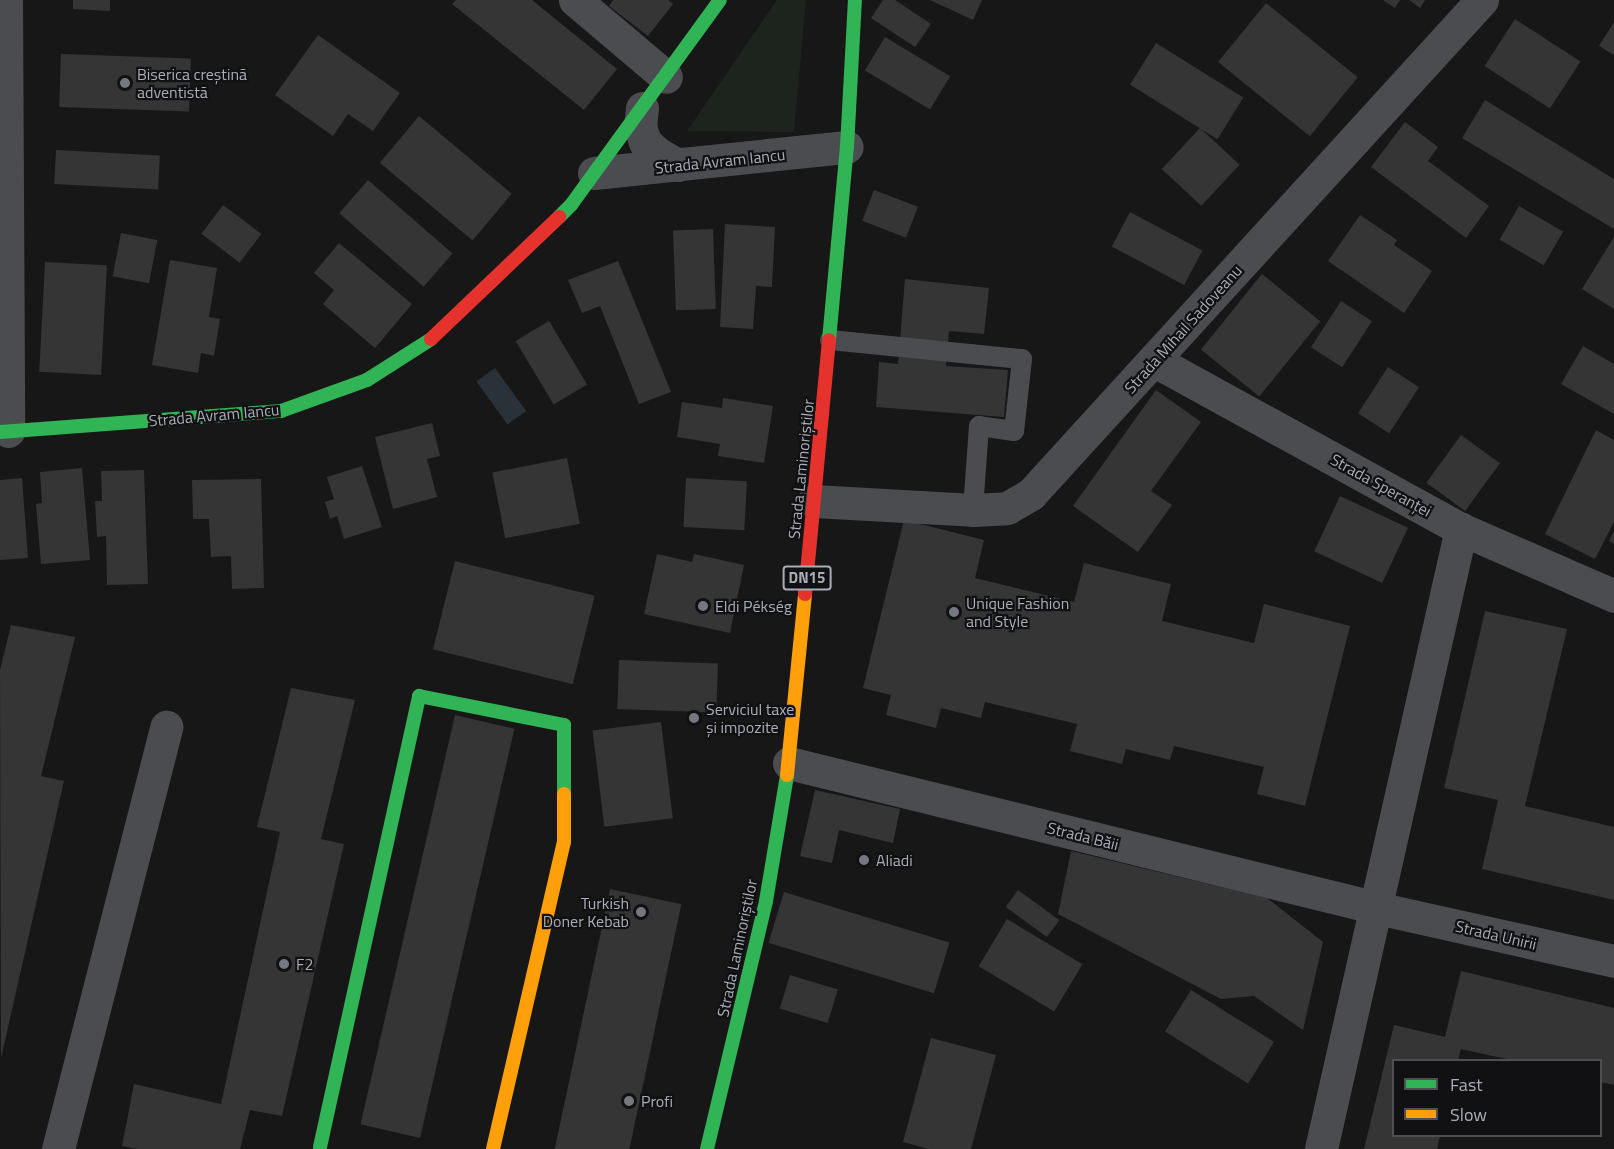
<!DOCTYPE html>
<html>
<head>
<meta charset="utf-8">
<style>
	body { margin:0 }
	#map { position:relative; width:1614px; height:1149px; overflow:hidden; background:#171717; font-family:"Titillium Web",sans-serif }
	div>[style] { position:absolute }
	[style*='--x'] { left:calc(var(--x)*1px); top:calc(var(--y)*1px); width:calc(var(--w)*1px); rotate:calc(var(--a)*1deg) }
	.green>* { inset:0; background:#1d241e }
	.water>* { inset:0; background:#2a3239; transform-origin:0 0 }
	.building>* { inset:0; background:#353536; transform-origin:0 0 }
	.lane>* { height:20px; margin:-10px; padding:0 10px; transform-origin:10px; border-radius:10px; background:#4b4c50 }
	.street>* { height:33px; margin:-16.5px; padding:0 16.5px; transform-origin:16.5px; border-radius:16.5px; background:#4b4c50 }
	.fast>* { height:14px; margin:-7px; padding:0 7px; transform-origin:7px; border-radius:7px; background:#30b455 }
	.slow>* { height:14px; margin:-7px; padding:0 7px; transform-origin:7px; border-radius:7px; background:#ff9f0a }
	.jam>* { height:14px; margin:-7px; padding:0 7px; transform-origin:7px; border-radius:7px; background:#e5322d }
	.dots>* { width:16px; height:16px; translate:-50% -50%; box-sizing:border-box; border:3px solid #111113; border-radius:50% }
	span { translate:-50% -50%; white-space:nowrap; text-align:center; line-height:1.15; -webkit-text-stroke:4.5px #111113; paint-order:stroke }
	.shield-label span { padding:2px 4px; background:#111113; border:2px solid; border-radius:4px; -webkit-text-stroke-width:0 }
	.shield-label { font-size:15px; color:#a8adb8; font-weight:700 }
	.poi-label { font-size:16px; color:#a8adb8 }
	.left { translate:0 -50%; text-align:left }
	.right { translate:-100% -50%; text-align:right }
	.street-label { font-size:16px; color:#a8adb8 }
	.legend { position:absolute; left:1392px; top:1059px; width:210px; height:78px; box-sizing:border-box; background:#111113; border:2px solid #4d4f55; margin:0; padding:8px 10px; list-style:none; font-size:18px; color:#a8adb8 }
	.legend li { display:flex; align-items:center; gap:12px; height:30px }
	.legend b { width:30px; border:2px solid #4d4f55 }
</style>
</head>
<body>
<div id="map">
	<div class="green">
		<i style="clip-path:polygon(777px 0,806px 0,794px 132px,687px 131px)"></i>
	</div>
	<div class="water">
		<i style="left:495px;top:368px;width:53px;height:23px;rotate:54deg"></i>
	</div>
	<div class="building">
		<i style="clip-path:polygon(73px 0,110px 0,110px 11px,73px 9px)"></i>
		<i style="clip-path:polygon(456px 0,532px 0,617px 69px,584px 110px,452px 4px)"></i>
		<i style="clip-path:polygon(613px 0,668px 0,673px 4px,648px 36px,609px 6px)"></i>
		<i style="clip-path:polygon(883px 0,895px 0,931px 24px,915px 47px,871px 18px)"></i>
		<i style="clip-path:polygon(930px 0,982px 0,973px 20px)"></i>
		<i style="clip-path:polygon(1383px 0,1400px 0,1395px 8px)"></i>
		<i style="clip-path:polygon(1409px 0,1425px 0,1420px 8px)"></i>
		<i style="left:1266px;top:3px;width:118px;height:76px;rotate:39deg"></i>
		<i style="left:1515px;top:19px;width:78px;height:56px;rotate:33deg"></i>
		<i style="clip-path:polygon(1614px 22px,1614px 55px,1599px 46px)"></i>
		<i style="clip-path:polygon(318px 35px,400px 93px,373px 131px,348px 114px,333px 136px,275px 95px)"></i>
		<i style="left:885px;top:37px;width:76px;height:39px;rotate:31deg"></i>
		<i style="left:1156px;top:43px;width:103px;height:49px;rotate:32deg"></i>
		<i style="left:61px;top:54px;width:130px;height:53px;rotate:2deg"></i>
		<i style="clip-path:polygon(1485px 100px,1614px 179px,1614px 229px,1462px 138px)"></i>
		<i style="left:419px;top:116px;width:121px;height:61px;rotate:40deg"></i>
		<i style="clip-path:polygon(1405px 122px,1438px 147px,1428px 161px,1489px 206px,1466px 238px,1371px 167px)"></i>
		<i style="left:1200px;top:128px;width:54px;height:56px;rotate:43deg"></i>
		<i style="left:56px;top:150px;width:104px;height:34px;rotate:3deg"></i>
		<i style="left:368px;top:180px;width:112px;height:44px;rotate:41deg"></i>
		<i style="left:874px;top:190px;width:47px;height:33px;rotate:21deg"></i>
		<i style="left:223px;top:205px;width:48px;height:36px;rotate:37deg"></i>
		<i style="left:1519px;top:206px;width:51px;height:39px;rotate:30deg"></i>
		<i style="left:1130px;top:212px;width:82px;height:39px;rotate:28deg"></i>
		<i style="clip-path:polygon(1360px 215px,1397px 240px,1394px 245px,1432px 271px,1404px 313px,1328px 261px)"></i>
		<i style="clip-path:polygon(725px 224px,775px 227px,772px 287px,756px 286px,753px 329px,720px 327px)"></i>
		<i style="left:713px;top:229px;width:80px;height:40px;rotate:88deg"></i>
		<i style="left:121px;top:233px;width:37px;height:44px;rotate:11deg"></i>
		<i style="clip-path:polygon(1614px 237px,1614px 309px,1582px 289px)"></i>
		<i style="clip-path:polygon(339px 243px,412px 304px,375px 348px,323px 304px,334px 290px,314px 273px)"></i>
		<i style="clip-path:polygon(170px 260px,217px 268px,209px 317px,220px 319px,214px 356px,201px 353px,198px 373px,152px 365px)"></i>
		<i style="clip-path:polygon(618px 261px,671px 392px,639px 404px,600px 306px,582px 313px,568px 280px)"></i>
		<i style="left:45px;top:262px;width:62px;height:110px;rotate:3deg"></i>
		<i style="left:1262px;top:274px;width:75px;height:97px;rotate:39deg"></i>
		<i style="clip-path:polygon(905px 279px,989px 288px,984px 334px,949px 331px,946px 366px,1008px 370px,1004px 417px,876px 407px,879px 362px,898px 364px)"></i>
		<i style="left:1341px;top:301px;width:37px;height:55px;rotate:33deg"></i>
		<i style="left:549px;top:321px;width:74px;height:39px;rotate:59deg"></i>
		<i style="clip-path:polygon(1583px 346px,1614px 364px,1614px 414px,1561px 384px)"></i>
		<i style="left:1388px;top:367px;width:37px;height:55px;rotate:33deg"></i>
		<i style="clip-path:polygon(1156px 390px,1201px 422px,1151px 491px,1172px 505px,1138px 552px,1073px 506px)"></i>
		<i style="clip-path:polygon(723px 398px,773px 406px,764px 463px,718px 456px,720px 444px,677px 437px,682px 402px,722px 408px)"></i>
		<i style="clip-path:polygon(432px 423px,440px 456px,427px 459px,437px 497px,393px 509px,375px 437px)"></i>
		<i style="clip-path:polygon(1596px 430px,1614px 440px,1614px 522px,1595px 559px,1545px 534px)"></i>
		<i style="left:1461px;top:435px;width:48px;height:59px;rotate:36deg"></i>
		<i style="left:567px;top:458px;width:67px;height:76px;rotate:79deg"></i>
		<i style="clip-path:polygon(362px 466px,382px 527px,344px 539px,337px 516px,330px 519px,325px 502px,334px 499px,327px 477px)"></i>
		<i style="clip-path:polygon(82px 468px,90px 560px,41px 564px,36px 504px,42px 503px,40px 472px)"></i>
		<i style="clip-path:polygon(144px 470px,148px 584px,107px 585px,106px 536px,97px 537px,95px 501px,102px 501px,101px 471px)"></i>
		<i style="clip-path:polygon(22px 478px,28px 558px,0 560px,0 480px)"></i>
		<i style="left:686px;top:478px;width:61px;height:49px;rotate:3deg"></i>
		<i style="clip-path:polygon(261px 479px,264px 588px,232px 589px,231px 556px,211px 557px,209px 519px,193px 519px,192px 480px)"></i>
		<i style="left:1340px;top:496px;width:75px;height:61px;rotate:25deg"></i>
		<i style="clip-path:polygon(904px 520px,984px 540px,975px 578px,1074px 602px,1084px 563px,1171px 584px,1162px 621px,1254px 643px,1264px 604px,1350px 626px,1305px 806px,1257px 794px,1264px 767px,1174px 746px,1170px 760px,1126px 749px,1122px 764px,1070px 751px,1077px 724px,985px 702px,981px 718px,941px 708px,936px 728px,886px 715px,891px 695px,863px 688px)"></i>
		<i style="clip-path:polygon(1614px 531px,1614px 544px,1609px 541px)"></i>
		<i style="clip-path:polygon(657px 554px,692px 562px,694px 554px,744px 565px,730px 633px,644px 614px)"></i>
		<i style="left:455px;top:561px;width:144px;height:91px;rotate:14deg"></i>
		<i style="clip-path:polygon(1485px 611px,1567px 629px,1525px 806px,1614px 827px,1614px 900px,1482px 869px,1498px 800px,1444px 788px)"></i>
		<i style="clip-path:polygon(11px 625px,75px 637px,41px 776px,64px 781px,1px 1058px,0 670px)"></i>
		<i style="left:619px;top:660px;width:99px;height:49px;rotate:2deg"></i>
		<i style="clip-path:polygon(291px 688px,355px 700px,321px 839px,344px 844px,282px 1116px,250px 1110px,240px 1149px,138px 1149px,122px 1146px,134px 1084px,221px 1104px,280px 832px,257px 827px)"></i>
		<i style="left:455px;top:715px;width:61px;height:420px;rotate:13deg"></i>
		<i style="left:661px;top:722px;width:97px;height:69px;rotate:83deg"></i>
		<i style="clip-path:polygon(815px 790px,900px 809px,893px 843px,839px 830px,832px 863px,800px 856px)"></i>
		<i style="clip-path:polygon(1071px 851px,1267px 898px,1323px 942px,1303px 1030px,1254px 996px,1221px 999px,1058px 914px)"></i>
		<i style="left:610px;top:889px;width:73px;height:266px;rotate:12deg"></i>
		<i style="left:1018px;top:890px;width:51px;height:21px;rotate:36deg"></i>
		<i style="left:784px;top:892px;width:173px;height:53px;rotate:17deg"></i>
		<i style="left:1007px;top:919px;width:88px;height:55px;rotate:31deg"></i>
		<i style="clip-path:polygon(1461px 971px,1614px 1008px,1614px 1085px,1600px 1082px,1600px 1060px,1511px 1060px,1461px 1049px,1458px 1060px,1394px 1060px,1394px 1136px,1440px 1136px,1437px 1149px,1364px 1149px,1394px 1025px,1445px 1037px)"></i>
		<i style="left:790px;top:975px;width:50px;height:35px;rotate:17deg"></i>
		<i style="left:1191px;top:990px;width:98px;height:49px;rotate:32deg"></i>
		<i style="clip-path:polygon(931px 1038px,996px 1055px,971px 1149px,929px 1149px,903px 1142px)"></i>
	</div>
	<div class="lane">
		<i style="--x:830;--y:340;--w:193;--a:5.7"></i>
		<i style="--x:1022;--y:359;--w:72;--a:96.3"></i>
		<i style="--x:1014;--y:431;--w:35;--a:-172"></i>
		<i style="--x:979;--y:426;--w:84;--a:94.1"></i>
	</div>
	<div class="street">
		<i style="--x:6;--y:0;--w:431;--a:89.7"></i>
		<i style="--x:575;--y:0;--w:119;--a:40.2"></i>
		<i style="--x:642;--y:108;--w:18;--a:96"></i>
		<i style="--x:640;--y:126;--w:17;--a:73"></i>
		<i style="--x:645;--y:142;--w:16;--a:43"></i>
		<i style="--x:657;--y:153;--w:24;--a:30"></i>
		<i style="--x:594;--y:173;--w:254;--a:-5.9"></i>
		<i style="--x:1155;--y:361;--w:349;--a:28.8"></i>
		<i style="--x:1461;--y:529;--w:167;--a:23.6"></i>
		<i style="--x:814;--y:501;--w:159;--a:3.2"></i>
		<i style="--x:973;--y:510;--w:34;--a:-3"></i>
		<i style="--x:1007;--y:508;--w:28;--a:-30"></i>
		<i style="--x:1031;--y:494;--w:669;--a:-47.61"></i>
		<i style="--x:789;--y:763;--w:606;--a:13.85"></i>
		<i style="--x:1377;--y:908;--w:243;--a:12.6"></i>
		<i style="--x:58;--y:1149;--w:436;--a:-75.6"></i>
		<i style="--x:1321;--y:1149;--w:636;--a:-77.28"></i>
	</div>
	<div class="fast">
		<i style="--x:559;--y:217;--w:17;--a:-45"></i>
		<i style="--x:571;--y:205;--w:253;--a:-54"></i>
		<i style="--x:829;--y:340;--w:194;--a:-84.7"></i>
		<i style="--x:847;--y:147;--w:147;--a:-86.9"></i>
		<i style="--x:0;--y:432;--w:282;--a:-4.3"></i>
		<i style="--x:281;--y:411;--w:91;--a:-19.8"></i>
		<i style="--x:367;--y:380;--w:76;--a:-32.6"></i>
		<i style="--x:320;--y:1147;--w:462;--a:-77.6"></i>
		<i style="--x:419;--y:696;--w:148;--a:11.3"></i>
		<i style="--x:564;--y:725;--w:69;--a:90"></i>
		<i style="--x:707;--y:1149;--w:255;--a:-76.6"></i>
		<i style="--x:766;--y:901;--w:128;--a:-80.5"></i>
	</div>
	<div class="slow">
		<i style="--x:787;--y:775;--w:182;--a:-84.3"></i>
		<i style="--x:493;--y:1149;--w:315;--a:-77"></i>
		<i style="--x:564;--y:842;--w:48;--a:-90"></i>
	</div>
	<div class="jam">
		<i style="--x:431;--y:339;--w:177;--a:-43.6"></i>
		<i style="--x:805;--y:594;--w:255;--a:-84.6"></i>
	</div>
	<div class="dots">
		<i style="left:125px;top:83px;background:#757880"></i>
		<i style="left:703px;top:606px;background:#757880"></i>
		<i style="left:954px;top:612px;background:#757880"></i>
		<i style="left:694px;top:718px;background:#757880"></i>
		<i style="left:864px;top:860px;background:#757880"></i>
		<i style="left:641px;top:912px;background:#757880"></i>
		<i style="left:284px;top:964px;background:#757880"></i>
		<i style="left:629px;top:1101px;background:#757880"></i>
	</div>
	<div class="shield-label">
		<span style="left:807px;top:578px">DN15</span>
	</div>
	<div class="poi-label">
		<span class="left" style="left:137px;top:83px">Biserica creștină<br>adventistă</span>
		<span class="left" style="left:966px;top:612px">Unique Fashion<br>and Style</span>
		<span class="left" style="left:715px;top:606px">Eldi Pékség</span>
		<span class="left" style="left:706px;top:718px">Serviciul taxe<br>și impozite</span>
		<span class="left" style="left:876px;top:860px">Aliadi</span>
		<span class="right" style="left:629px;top:912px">Turkish<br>Doner Kebab</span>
		<span class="left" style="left:296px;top:964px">F2</span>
		<span class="left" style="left:641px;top:1101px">Profi</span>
	</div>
	<div class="street-label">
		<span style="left:720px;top:161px;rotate:-6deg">Strada Avram Iancu</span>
		<span style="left:1183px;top:329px;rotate:-48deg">Strada Mihail Sadoveanu</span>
		<span style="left:214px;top:415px;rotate:-5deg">Strada Avram Iancu</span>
		<span style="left:801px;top:469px;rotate:-84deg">Strada Laminoriștilor</span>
		<span style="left:1381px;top:485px;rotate:29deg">Strada Speranței</span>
		<span style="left:1083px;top:836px;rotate:14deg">Strada Băii</span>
		<span style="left:1496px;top:935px;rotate:13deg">Strada Unirii</span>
		<span style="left:737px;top:948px;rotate:-78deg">Strada Laminoriștilor</span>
	</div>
	<ul class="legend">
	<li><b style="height:8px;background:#30b455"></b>Fast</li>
	<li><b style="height:8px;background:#ff9f0a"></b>Slow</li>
	</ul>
</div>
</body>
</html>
